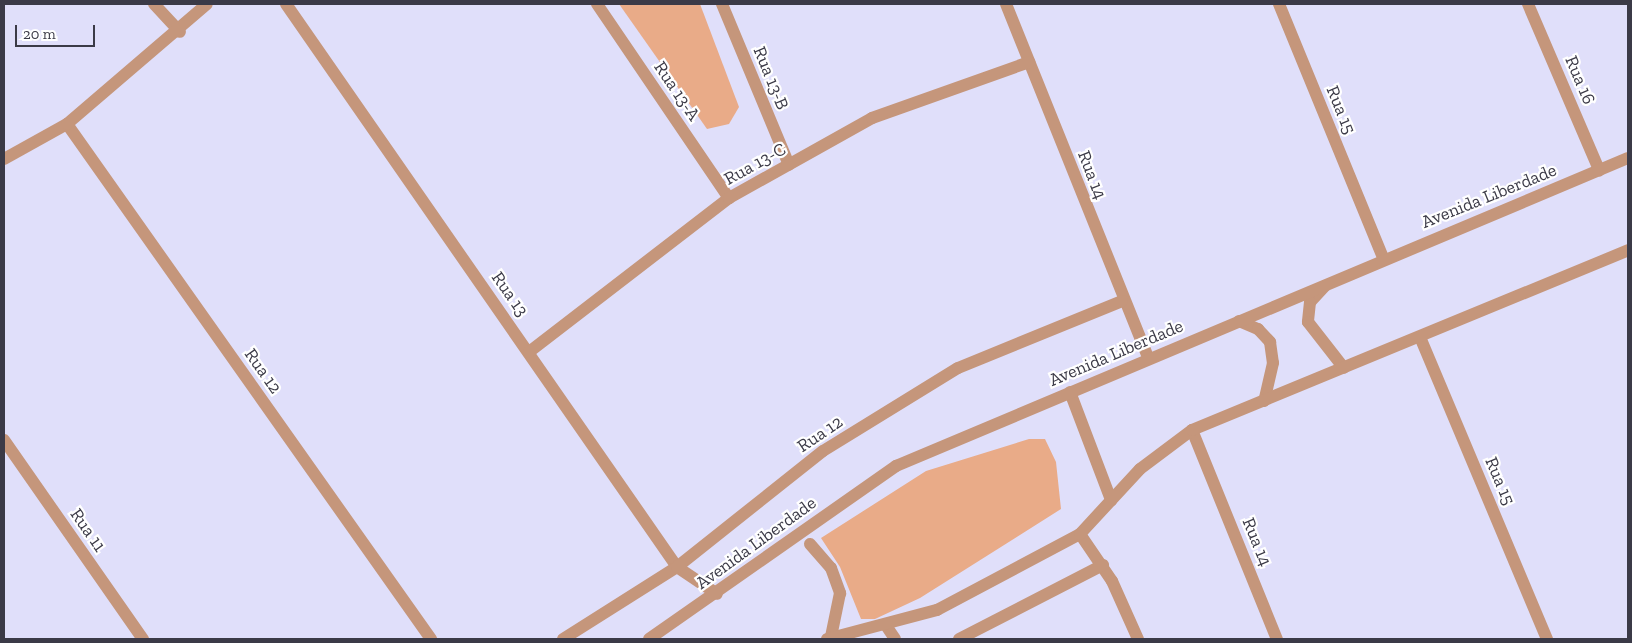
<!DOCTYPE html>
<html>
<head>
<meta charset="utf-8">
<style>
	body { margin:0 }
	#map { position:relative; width:1632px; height:643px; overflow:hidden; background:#e0dffa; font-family:"Zilla Slab",serif }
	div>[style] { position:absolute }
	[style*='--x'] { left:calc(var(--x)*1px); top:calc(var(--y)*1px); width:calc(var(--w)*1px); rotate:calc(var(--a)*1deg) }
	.green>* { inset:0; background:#e9ab88 }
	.minor>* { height:12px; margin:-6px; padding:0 6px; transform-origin:6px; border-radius:6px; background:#c5967b }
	span { translate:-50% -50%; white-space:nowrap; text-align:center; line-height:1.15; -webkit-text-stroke:4.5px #fff; paint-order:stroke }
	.street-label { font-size:18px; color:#3b3a47 }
	.frame { position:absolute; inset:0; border:5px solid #3b3a47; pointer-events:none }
	.scale { position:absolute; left:15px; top:25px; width:80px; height:22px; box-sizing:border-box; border:2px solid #3b3a47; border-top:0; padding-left:6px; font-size:15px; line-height:18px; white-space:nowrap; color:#3b3a47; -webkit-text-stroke:4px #fff; paint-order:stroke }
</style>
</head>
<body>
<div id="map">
	<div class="green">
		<i style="clip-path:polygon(619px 4px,700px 4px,739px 107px,729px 124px,707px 129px)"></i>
		<i style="clip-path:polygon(1029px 439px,1045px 439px,1056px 462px,1061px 509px,920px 598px,875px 619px,861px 619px,840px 567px,821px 538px,926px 471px)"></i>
	</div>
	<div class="minor">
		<i style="--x:154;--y:4;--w:38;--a:47"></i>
		<i style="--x:286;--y:4;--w:685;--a:55.22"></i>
		<i style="--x:677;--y:567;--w:48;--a:34"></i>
		<i style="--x:597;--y:4;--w:235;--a:55.8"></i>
		<i style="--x:722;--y:4;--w:174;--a:67.4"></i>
		<i style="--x:1006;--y:4;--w:381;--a:68.1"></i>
		<i style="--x:1279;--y:4;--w:274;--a:67.7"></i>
		<i style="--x:1528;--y:4;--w:181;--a:66.8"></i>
		<i style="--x:67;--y:124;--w:631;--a:54.75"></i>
		<i style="--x:4;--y:159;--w:72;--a:-29.1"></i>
		<i style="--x:67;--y:124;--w:184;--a:-40.6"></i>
		<i style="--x:1325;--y:286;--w:22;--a:133"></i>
		<i style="--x:1310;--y:302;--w:20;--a:96"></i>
		<i style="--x:1308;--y:322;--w:58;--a:52"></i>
		<i style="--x:1239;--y:321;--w:21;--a:23"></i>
		<i style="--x:1258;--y:329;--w:18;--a:47"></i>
		<i style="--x:1270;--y:342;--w:21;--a:82"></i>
		<i style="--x:1273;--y:363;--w:39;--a:103"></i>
		<i style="--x:1420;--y:337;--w:328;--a:67.2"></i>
		<i style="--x:529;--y:352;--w:252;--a:-37.6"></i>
		<i style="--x:729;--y:198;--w:164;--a:-29.2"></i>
		<i style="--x:872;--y:118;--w:167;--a:-19.6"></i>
		<i style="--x:1070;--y:392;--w:116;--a:69.2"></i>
		<i style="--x:1192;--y:430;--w:226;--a:67.9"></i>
		<i style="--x:4;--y:440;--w:243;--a:55.1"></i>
		<i style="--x:1080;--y:534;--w:57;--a:55.8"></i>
		<i style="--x:1112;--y:581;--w:64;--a:65.9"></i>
		<i style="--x:810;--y:544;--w:32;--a:49"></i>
		<i style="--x:831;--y:568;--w:27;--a:70"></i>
		<i style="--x:840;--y:593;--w:45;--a:101.6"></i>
		<i style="--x:887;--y:627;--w:14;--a:56"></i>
		<i style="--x:563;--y:639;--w:135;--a:-32.3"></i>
		<i style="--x:677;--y:567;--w:186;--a:-38.5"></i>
		<i style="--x:823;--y:451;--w:158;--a:-31.6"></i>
		<i style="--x:958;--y:368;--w:177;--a:-22.2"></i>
		<i style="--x:649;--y:639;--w:302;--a:-35"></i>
		<i style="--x:896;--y:466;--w:794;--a:-22.82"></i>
		<i style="--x:827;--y:639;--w:114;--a:-14.8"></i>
		<i style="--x:937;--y:610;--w:162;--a:-28"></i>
		<i style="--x:1080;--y:534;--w:88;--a:-47.3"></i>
		<i style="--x:1140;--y:469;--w:65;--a:-36.9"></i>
		<i style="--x:1192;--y:430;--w:472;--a:-22.4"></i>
		<i style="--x:959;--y:639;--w:162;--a:-27.2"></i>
	</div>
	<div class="street-label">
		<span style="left:771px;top:78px;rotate:68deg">Rua 13-B</span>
		<span style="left:1580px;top:80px;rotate:67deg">Rua 16</span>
		<span style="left:677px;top:91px;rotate:56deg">Rua 13-A</span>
		<span style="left:1341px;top:110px;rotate:68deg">Rua 15</span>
		<span style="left:755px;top:164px;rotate:-29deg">Rua 13-C</span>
		<span style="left:1092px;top:175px;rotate:69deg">Rua 14</span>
		<span style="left:1489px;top:196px;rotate:-22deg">Avenida Liberdade</span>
		<span style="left:510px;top:294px;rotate:55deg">Rua 13</span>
		<span style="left:1116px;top:353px;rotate:-23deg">Avenida Liberdade</span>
		<span style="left:263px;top:371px;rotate:55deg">Rua 12</span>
		<span style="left:820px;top:434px;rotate:-34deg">Rua 12</span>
		<span style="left:1500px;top:481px;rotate:67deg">Rua 15</span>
		<span style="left:88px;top:530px;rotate:55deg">Rua 11</span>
		<span style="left:1257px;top:542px;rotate:68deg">Rua 14</span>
		<span style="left:756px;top:543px;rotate:-36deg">Avenida Liberdade</span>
	</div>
	<div class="frame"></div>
	<div class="scale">20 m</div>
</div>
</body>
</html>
